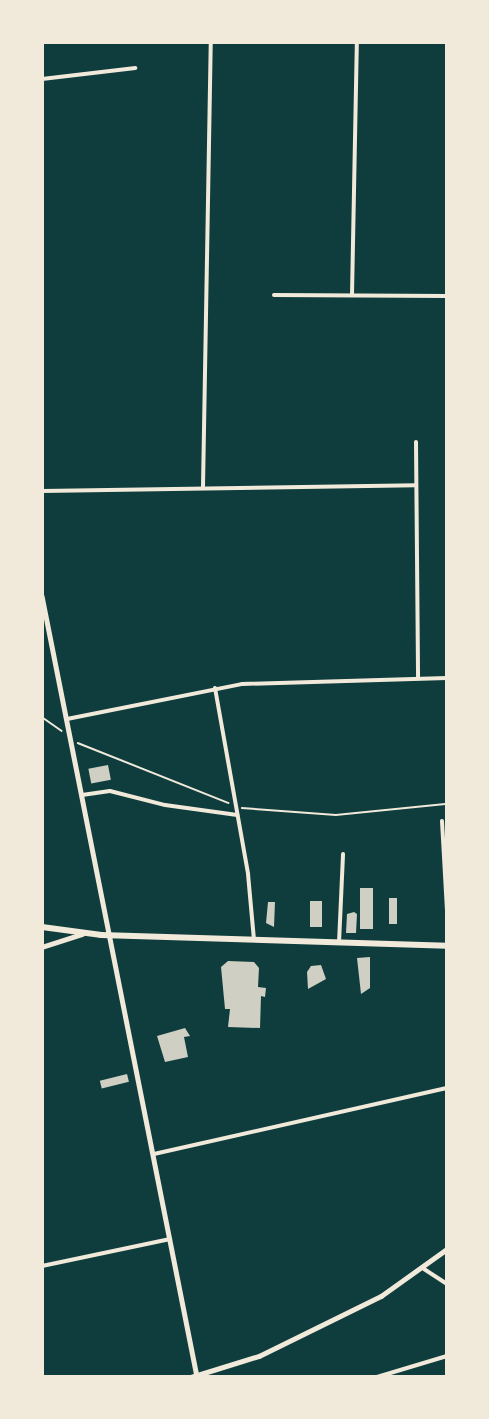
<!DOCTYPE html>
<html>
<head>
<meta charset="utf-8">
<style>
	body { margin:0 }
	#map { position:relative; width:489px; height:1419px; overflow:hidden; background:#0f3d3e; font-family:Georgia,serif }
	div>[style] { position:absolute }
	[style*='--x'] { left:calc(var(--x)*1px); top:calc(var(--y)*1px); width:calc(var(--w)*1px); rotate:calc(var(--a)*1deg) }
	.building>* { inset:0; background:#cfcfc3; transform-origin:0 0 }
	.path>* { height:1.5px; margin:-0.75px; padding:0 0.75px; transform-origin:0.75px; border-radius:0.75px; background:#f1e9da }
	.minor>* { height:4px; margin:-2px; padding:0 2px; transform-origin:2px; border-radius:2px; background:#f1e9da }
	.tertiary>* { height:4.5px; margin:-2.25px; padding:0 2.25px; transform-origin:2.25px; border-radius:2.25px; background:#f1e9da }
	.secondary>* { height:4.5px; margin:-2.25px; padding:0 2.25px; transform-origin:2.25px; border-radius:2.25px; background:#f1e9da }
	.trunk>* { height:6px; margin:-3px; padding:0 3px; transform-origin:3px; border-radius:3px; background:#f1e9da }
	span { translate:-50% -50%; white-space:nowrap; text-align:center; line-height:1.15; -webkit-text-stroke:4.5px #f1e9da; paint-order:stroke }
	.frame { position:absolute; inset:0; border:44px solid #f1e9da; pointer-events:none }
</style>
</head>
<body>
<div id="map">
	<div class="building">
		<i style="left:108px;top:765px;width:15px;height:20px;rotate:79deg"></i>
		<i style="left:360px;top:888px;width:13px;height:41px"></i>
		<i style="left:389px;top:898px;width:8px;height:26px"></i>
		<i style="left:322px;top:901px;width:26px;height:12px;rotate:90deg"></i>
		<i style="clip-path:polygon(268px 902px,275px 902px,274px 927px,266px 923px)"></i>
		<i style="clip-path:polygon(354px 912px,357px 914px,356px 933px,346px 933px,347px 914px)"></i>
		<i style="clip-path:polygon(370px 957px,370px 988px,361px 994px,357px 958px)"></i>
		<i style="clip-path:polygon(254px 962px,259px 968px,258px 987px,266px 988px,265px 997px,261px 996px,260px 1028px,228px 1027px,230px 1009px,225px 1009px,221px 967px,228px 961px)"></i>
		<i style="clip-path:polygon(321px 965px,326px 979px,308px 989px,307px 972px,311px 966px)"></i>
		<i style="clip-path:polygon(185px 1028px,190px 1036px,184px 1037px,188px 1057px,165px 1062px,157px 1036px)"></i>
		<i style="left:127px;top:1074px;width:8px;height:28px;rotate:76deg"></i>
	</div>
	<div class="path">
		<i style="--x:42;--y:717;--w:24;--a:35"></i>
		<i style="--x:78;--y:743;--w:162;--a:21.7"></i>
		<i style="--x:242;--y:808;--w:94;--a:4.3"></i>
		<i style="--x:336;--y:815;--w:112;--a:-5.7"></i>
	</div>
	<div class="minor">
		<i style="--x:42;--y:79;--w:94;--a:-6.7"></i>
		<i style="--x:274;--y:295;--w:173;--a:0.3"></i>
		<i style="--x:352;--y:295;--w:253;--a:-88.9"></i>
		<i style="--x:416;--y:442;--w:236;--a:89.5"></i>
		<i style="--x:203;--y:487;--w:445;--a:-89"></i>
		<i style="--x:42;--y:491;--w:374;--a:-0.9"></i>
		<i style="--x:215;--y:688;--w:189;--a:79.9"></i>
		<i style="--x:248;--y:874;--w:66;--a:84.8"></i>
		<i style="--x:67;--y:719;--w:178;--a:-11.3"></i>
		<i style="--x:242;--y:684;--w:205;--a:-1.7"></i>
		<i style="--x:82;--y:795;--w:28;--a:-8"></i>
		<i style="--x:110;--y:791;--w:57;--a:14.3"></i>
		<i style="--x:165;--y:805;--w:73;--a:7.9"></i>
		<i style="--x:442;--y:821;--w:90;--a:86.8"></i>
		<i style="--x:339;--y:943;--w:89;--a:-87.4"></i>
		<i style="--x:154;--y:1154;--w:300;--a:-12.7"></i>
		<i style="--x:42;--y:1266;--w:131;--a:-11.9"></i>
		<i style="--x:424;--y:1269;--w:27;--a:33"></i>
		<i style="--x:377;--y:1377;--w:73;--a:-16.7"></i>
	</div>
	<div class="tertiary">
		<i style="--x:191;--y:1377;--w:71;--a:-17.2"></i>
		<i style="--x:259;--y:1356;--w:136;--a:-26.2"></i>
		<i style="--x:381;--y:1296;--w:81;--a:-35.5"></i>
	</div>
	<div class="secondary">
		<i style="--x:42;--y:596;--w:796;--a:78.77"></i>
		<i style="--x:42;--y:947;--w:42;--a:-18"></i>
	</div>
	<div class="trunk">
		<i style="--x:42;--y:927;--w:60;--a:7.7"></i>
		<i style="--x:101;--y:935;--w:346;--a:1.8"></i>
	</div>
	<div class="frame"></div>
</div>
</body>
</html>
